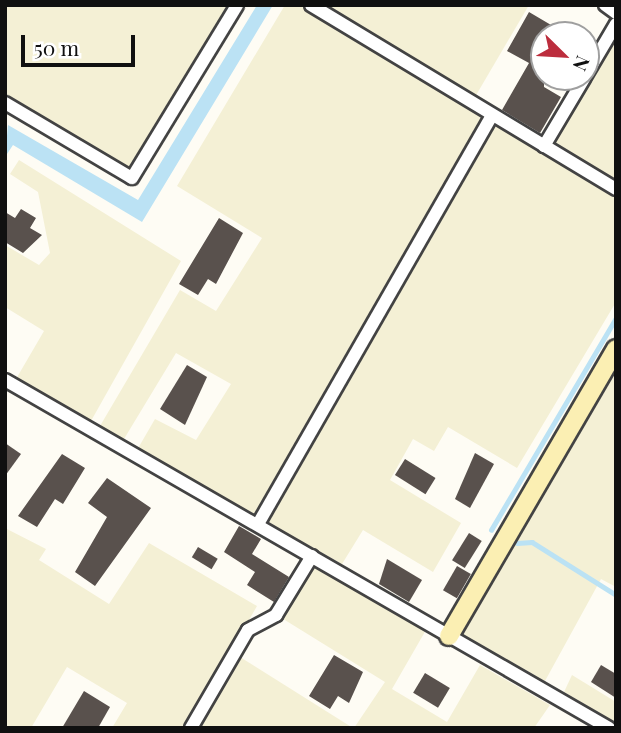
<!DOCTYPE html>
<html>
<head>
<meta charset="utf-8">
<style>
	body { margin:0 }
	#map { position:relative; width:621px; height:733px; overflow:hidden; background:#fefcf4; font-family:"Playfair Display",serif }
	div>[style] { position:absolute }
	[style*='--x'] { left:calc(var(--x)*1px); top:calc(var(--y)*1px); width:calc(var(--w)*1px); rotate:calc(var(--a)*1deg) }
	.farmland>* { inset:0; background:#f4f0d5 }
	.water>* { inset:0; background:#bbe2f4 }
	.stream>* { height:4.5px; margin:-2.25px; padding:0 2.25px; transform-origin:2.25px; border-radius:2.25px; background:#bbe2f4 }
	.building>* { inset:0; background:#59514d; transform-origin:0 0 }
	.roads { filter:drop-shadow(2px 0 #434343) drop-shadow(-2px 0 #434343) drop-shadow(0 2px #434343) drop-shadow(0 -2px #434343) }
	.street>* { height:12px; margin:-6px; padding:0 6px; transform-origin:6px; border-radius:6px; background:#fff }
	.secondary>* { height:18px; margin:-9px; padding:0 9px; transform-origin:9px; border-radius:9px; background:#fbefb3 }
	span { translate:-50% -50%; white-space:nowrap; text-align:center; line-height:1.15; -webkit-text-stroke:7px #fff; paint-order:stroke }
	.frame { position:absolute; inset:0; border:7px solid #101010; pointer-events:none }
	.north { position:absolute; left:530px; top:21px; width:70px; height:70px; box-sizing:border-box; background:#fff; border:2px solid #9f9f9f; border-radius:50%; rotate:114deg; font-size:19px; font-weight:700; line-height:28px; text-align:center; color:#101010 }
	.north::after { content:''; display:block; margin:auto; width:24px; height:32px; background:#bc2d3d; clip-path:polygon(50% 0,100% 100%,50% 72%,0 100%) }
	.scale { position:absolute; left:21px; top:35px; width:114px; height:32px; box-sizing:border-box; border:4px solid #101010; border-top:0; padding-left:9px; font-size:21px; line-height:24px; white-space:nowrap; color:#101010; -webkit-text-stroke:5px #fff; paint-order:stroke }
</style>
</head>
<body>
<div id="map">
	<div class="farmland">
		<i style="clip-path:polygon(5px 5px,233px 5px,131px 174px,5px 98px)"></i>
		<i style="clip-path:polygon(285px 5px,299px 5px,616px 196px,616px 302px,517px 468px,448px 427px,434px 451px,413px 439px,390px 480px,461px 523px,433px 572px,363px 530px,342px 564px,137px 450px,155px 419px,196px 440px,231px 384px,176px 353px,124px 439px,100px 426px,180px 290px,216px 311px,262px 238px,177px 186px)"></i>
		<i style="clip-path:polygon(325px 5px,529px 5px,475px 97px)"></i>
		<i style="clip-path:polygon(616px 33px,616px 182px,552px 144px)"></i>
		<i style="clip-path:polygon(19px 160px,181px 261px,91px 421px,16px 379px,44px 331px,5px 307px,5px 245px,39px 265px,50px 253px,38px 192px,10px 174px)"></i>
		<i style="clip-path:polygon(616px 372px,616px 587px,601px 579px,545px 681px,462px 634px)"></i>
		<i style="clip-path:polygon(5px 528px,46px 549px,39px 560px,109px 604px,149px 543px,257px 606px,187px 728px,112px 728px,127px 703px,67px 667px,31px 728px,5px 728px)"></i>
		<i style="clip-path:polygon(313px 566px,426px 630px,392px 689px,447px 722px,480px 665px,550px 705px,534px 728px,354px 728px,385px 682px,280px 617px)"></i>
		<i style="clip-path:polygon(240px 657px,353px 728px,198px 728px)"></i>
		<i style="clip-path:polygon(572px 675px,616px 702px,616px 723px,564px 692px)"></i>
	</div>
	<div class="water">
		<i style="clip-path:polygon(257px 5px,273px 5px,142px 222px,13px 145px,5px 157px,8px 125px,138px 200px)"></i>
	</div>
	<div class="stream">
		<i style="--x:491;--y:530;--w:246;--a:-59.5"></i>
		<i style="--x:517;--y:543;--w:15;--a:-4"></i>
		<i style="--x:532;--y:542;--w:99;--a:32.2"></i>
	</div>
	<div class="building">
		<i style="clip-path:polygon(529px 12px,568px 35px,544px 35px,544px 87px,561px 97px,540px 133px,502px 110px,529px 63px,507px 51px)"></i>
		<i style="clip-path:polygon(21px 209px,36px 218px,30px 228px,42px 235px,23px 253px,5px 242px,5px 212px,15px 218px)"></i>
		<i style="clip-path:polygon(219px 218px,243px 233px,216px 284px,208px 279px,198px 295px,179px 284px)"></i>
		<i style="clip-path:polygon(187px 365px,207px 377px,185px 425px,160px 409px)"></i>
		<i style="clip-path:polygon(5px 443px,21px 454px,5px 476px)"></i>
		<i style="clip-path:polygon(475px 453px,494px 464px,470px 508px,455px 499px)"></i>
		<i style="clip-path:polygon(62px 454px,85px 468px,63px 504px,55px 499px,37px 527px,18px 516px)"></i>
		<i style="left:405px;top:459px;width:36px;height:19px;rotate:32deg"></i>
		<i style="clip-path:polygon(107px 478px,151px 508px,95px 586px,75px 572px,107px 517px,88px 503px)"></i>
		<i style="clip-path:polygon(239px 526px,261px 539px,252px 554px,289px 577px,274px 602px,247px 585px,255px 572px,224px 552px)"></i>
		<i style="left:469px;top:533px;width:15px;height:32px;rotate:32deg"></i>
		<i style="left:198px;top:547px;width:23px;height:12px;rotate:31deg"></i>
		<i style="clip-path:polygon(387px 559px,422px 580px,409px 602px,379px 584px)"></i>
		<i style="left:457px;top:566px;width:16px;height:28px;rotate:30deg"></i>
		<i style="clip-path:polygon(334px 655px,363px 672px,349px 703px,338px 696px,330px 709px,309px 696px)"></i>
		<i style="clip-path:polygon(601px 665px,616px 674px,616px 698px,591px 682px)"></i>
		<i style="left:425px;top:673px;width:29px;height:23px;rotate:31deg"></i>
		<i style="clip-path:polygon(84px 691px,110px 707px,98px 728px,62px 728px)"></i>
	</div>
	<div class="roads">
		<div class="street">
			<i style="--x:311;--y:5;--w:356;--a:31.1"></i>
			<i style="--x:605;--y:5;--w:14;--a:36"></i>
			<i style="--x:586;--y:75;--w:59;--a:-59.5"></i>
			<i style="--x:5;--y:103;--w:147;--a:30.6"></i>
			<i style="--x:132;--y:178;--w:202;--a:-58.7"></i>
			<i style="--x:544;--y:146;--w:80;--a:-59.3"></i>
			<i style="--x:5;--y:380;--w:697;--a:29.95"></i>
			<i style="--x:258;--y:524;--w:471;--a:-60.2"></i>
			<i style="--x:191;--y:728;--w:113;--a:-59.8"></i>
			<i style="--x:248;--y:630;--w:32;--a:-28"></i>
			<i style="--x:276;--y:615;--w:69;--a:-58.6"></i>
		</div>
		<div class="secondary">
			<i style="--x:449;--y:636;--w:332;--a:-59.8"></i>
		</div>
	</div>
	<div class="frame"></div>
	<div class="north">N</div>
	<div class="scale">50 m</div>
</div>
</body>
</html>
